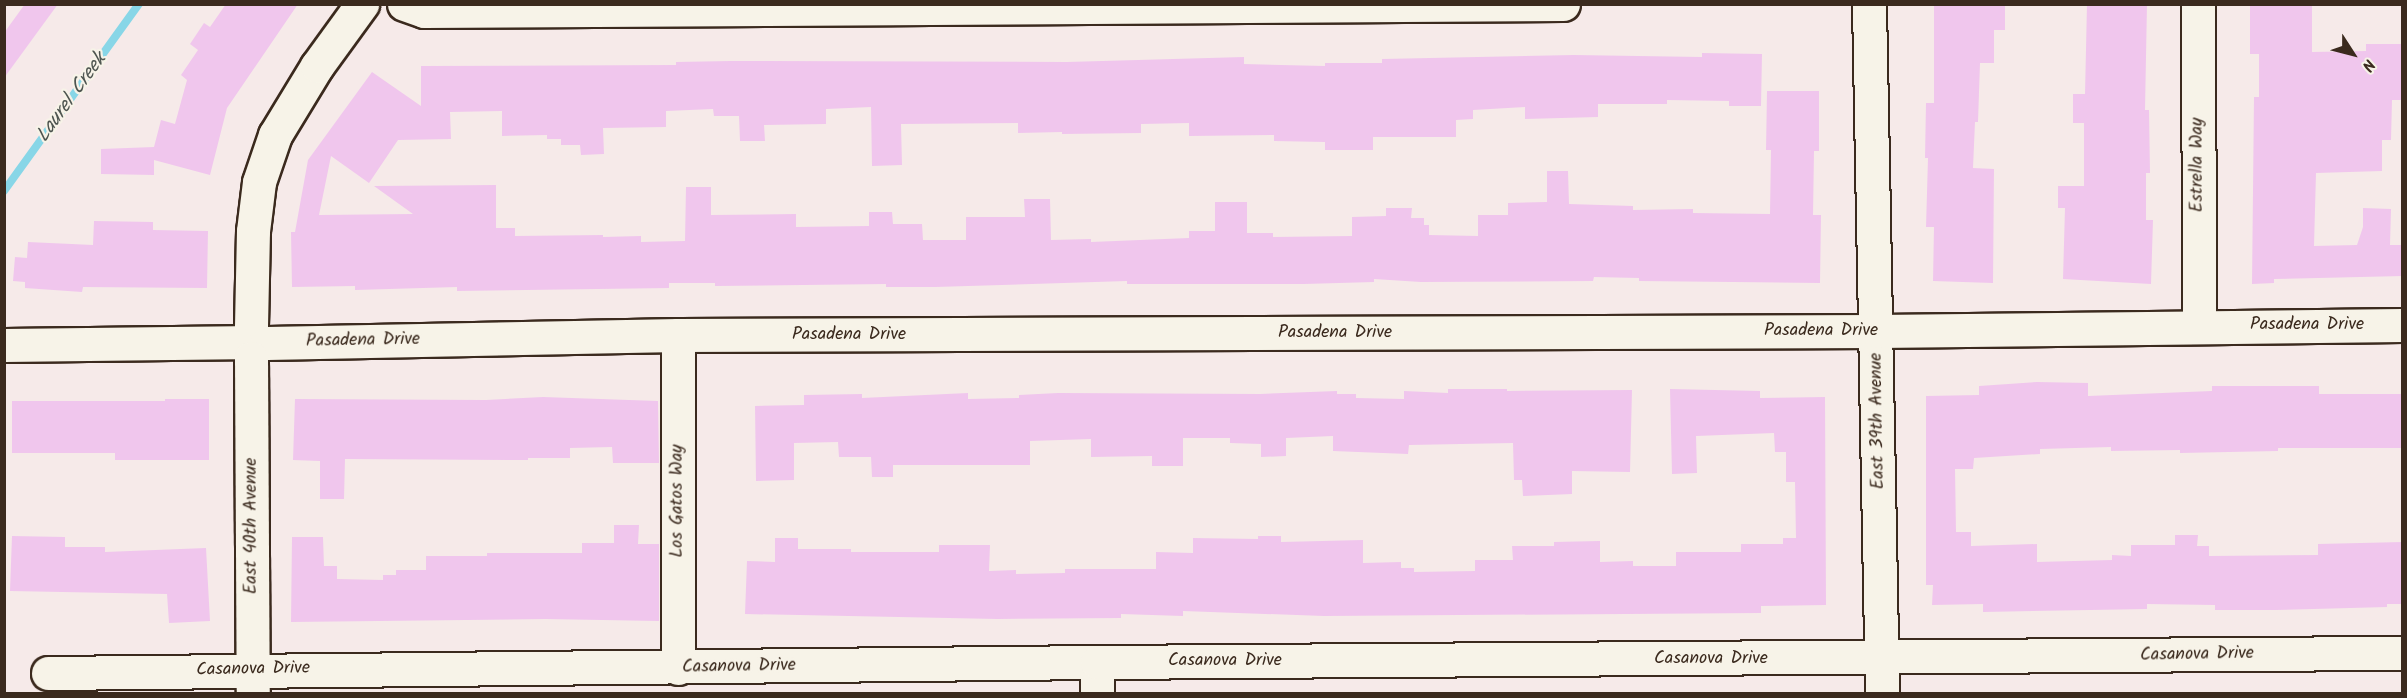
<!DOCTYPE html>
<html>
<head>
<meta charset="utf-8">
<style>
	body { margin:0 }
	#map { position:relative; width:2407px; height:698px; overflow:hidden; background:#f6eae9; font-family:Kalam,sans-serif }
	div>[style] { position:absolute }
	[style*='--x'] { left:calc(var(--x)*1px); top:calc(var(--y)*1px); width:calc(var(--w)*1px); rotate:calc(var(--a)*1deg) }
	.stream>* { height:8px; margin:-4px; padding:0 4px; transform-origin:4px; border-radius:4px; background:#88d6e7 }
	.building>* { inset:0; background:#f0c6ed }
	.roads { filter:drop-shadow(2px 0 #3b2a1e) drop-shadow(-2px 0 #3b2a1e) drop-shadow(0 2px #3b2a1e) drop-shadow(0 -2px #3b2a1e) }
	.minor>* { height:33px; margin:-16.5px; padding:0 16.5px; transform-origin:16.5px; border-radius:16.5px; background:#f7f3e8 }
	span { translate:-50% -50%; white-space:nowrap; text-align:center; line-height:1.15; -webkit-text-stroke:4.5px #f7f3e8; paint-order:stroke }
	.street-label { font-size:18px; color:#3b2a1e }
	.water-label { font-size:20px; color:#4e5550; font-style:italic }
	.frame { position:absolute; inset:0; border:6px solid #3b2a1e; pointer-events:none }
	.north { position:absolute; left:2323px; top:24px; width:60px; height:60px; -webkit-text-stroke:4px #f7f3e8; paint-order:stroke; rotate:126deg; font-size:16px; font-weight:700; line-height:24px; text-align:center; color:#3b2a1e }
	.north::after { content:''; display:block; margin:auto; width:21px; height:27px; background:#3b2a1e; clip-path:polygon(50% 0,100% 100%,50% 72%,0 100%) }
</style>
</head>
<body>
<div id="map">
	<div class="stream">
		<i style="--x:4;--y:191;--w:231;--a:-54.2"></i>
	</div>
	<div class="building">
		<i style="clip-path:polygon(25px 4px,58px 4px,4px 78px,4px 33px)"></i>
		<i style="clip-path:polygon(226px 4px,298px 4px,227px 108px,210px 175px,154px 160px,154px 175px,101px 174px,101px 149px,154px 147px,161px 120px,175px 124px,187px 80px,181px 75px,198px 50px,190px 44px,204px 23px,210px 27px)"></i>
		<i style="clip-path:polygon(1934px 4px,2005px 4px,2005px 30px,1994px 30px,1994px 63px,1980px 63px,1978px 122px,1975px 122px,1973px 168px,1994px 169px,1993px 283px,1933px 281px,1934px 227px,1926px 227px,1928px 158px,1925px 158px,1926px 103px,1934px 103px)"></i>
		<i style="clip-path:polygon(2087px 4px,2147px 4px,2145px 110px,2149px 110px,2150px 173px,2146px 173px,2146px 220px,2153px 220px,2151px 284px,2063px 279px,2065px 208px,2058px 208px,2058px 186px,2084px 186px,2084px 123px,2073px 123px,2073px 94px,2085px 94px)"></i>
		<i style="clip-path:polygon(2250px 4px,2312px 4px,2312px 52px,2366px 51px,2366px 44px,2403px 44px,2403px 100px,2392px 100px,2391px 140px,2382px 140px,2382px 171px,2316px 173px,2314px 246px,2357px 245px,2363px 227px,2363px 208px,2391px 209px,2390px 245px,2403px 245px,2403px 276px,2274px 279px,2274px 283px,2252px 284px,2254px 97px,2259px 97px,2259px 54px,2250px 54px)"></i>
		<i style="clip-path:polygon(1702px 53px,1762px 54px,1761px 106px,1729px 106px,1729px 101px,1667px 100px,1667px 104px,1598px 104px,1598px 117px,1525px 119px,1525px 107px,1473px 110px,1473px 119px,1456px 120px,1456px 137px,1373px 137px,1373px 150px,1325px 150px,1325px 142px,1274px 141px,1274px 135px,1189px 136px,1189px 123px,1141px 124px,1141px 133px,1062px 134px,1062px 132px,1018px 133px,1018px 123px,901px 124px,902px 165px,872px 166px,871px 107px,826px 109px,826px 124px,764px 125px,765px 141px,740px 141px,739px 116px,714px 116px,713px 109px,666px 111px,666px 127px,603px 128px,604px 154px,581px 155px,580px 145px,561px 145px,561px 139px,547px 139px,547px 135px,502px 136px,502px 111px,450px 112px,451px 139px,398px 140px,369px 183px,331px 156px,319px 215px,413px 214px,374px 186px,496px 185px,496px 228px,515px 228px,515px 236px,603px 235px,603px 237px,641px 236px,641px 242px,685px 241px,686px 187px,711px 187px,711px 215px,796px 214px,796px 227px,869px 226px,869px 212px,892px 212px,893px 224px,922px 224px,923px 240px,966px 240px,966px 217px,1025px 217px,1024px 199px,1050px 199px,1051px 240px,1091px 239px,1091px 242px,1189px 238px,1189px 231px,1215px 231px,1215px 202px,1247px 202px,1247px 233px,1273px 233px,1273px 237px,1352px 236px,1352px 217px,1386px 216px,1386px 208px,1412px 208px,1411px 218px,1424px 218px,1424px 225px,1429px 225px,1429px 235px,1478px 236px,1478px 215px,1508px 215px,1508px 203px,1547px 202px,1547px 171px,1568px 171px,1569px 204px,1633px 206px,1633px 210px,1693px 209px,1693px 213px,1770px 214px,1771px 150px,1766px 150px,1767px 91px,1819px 91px,1819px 151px,1814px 151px,1813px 215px,1821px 215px,1820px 283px,1639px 281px,1639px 278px,1594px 277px,1593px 281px,1421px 282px,1374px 279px,1374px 282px,1304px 284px,1127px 284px,1127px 281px,935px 287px,886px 287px,886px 284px,715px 286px,715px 283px,669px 283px,669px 288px,457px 291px,457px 287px,355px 290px,355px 286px,292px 287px,291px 232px,295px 232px,308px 160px,372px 72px,421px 106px,421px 66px,676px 65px,676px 62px,731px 61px,1067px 62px,1244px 57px,1244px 64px,1325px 66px,1325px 63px,1382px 63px,1382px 59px,1574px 55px,1702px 57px)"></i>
		<i style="clip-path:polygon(94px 221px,153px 222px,153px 230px,208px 231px,207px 288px,83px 287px,82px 292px,25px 288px,25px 282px,13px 281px,15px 257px,27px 258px,28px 242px,93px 245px)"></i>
		<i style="clip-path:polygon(2037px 382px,2088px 383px,2088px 396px,2212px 391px,2212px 386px,2319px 386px,2319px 394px,2403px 394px,2403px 448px,2278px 448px,2278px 451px,2180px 453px,2180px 450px,2111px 451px,2111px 447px,2040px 449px,2040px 454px,1974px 458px,1973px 469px,1955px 469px,1956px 532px,1971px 532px,1971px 546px,2037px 544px,2037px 562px,2112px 560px,2112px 555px,2131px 556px,2131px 545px,2175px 545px,2175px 535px,2198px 535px,2197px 546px,2209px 546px,2209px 556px,2318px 555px,2318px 544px,2403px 542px,2403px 604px,2387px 604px,2387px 607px,2275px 610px,2215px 610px,2215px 605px,2147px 604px,2147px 609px,1983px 612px,1983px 604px,1932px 605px,1933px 585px,1926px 585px,1926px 396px,1979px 395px,1979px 386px)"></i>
		<i style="clip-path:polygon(1448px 389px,1507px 389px,1507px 391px,1632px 390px,1630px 472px,1572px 471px,1572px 494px,1523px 496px,1522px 480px,1514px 480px,1513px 443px,1409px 445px,1408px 454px,1333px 451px,1333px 436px,1286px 438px,1286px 456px,1261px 457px,1261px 444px,1230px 443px,1230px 438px,1183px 438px,1183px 466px,1152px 466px,1152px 456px,1091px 457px,1091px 439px,1030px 441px,1030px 465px,893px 465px,893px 477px,872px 477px,871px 457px,839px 457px,838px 442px,794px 443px,794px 480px,756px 481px,755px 406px,804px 405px,804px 395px,862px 394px,862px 398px,968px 393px,968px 399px,1019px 398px,1019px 395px,1058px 393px,1260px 394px,1337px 391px,1337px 394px,1356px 394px,1356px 398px,1404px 399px,1404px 391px,1448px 393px)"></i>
		<i style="clip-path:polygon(1670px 389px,1760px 391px,1760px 398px,1825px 397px,1826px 605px,1761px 606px,1761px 613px,1324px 616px,1183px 611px,1183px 616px,1121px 614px,1121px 618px,998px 619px,745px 614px,747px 561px,775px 562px,775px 538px,798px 538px,798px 549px,851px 549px,851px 552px,939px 552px,939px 545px,990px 545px,989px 571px,1016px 570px,1016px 574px,1065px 573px,1065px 569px,1156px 569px,1156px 552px,1193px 553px,1193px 538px,1258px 539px,1258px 536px,1281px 536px,1281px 542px,1363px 540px,1363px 563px,1401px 562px,1401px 568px,1414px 568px,1414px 572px,1475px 571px,1475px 560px,1513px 560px,1512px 546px,1554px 546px,1554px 542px,1600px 541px,1600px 562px,1633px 561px,1633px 566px,1676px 566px,1676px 552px,1741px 552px,1741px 544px,1783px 544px,1783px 538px,1796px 538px,1795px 482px,1786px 482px,1786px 452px,1775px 452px,1774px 433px,1696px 436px,1697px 473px,1672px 474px)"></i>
		<i style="clip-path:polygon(543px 397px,658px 401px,659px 463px,613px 463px,612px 447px,570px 448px,570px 458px,528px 458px,528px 460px,345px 459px,344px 499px,320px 499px,320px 461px,293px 460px,295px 399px,486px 400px)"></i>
		<i style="clip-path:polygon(165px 399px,209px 399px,209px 460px,115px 460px,115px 453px,12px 453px,12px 401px,165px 401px)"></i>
		<i style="clip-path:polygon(614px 525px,639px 525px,638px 544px,659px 544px,659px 621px,545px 619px,291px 622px,292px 537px,323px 537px,324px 566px,337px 566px,337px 579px,383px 580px,383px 575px,396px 575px,396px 570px,426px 570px,426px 556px,487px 556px,487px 553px,582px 553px,582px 543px,614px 543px)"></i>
		<i style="clip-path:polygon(12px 536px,65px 537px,65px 547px,105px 547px,105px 552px,206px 548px,210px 621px,169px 623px,167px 594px,10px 591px)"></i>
	</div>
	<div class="roads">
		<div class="minor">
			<i style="--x:404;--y:4;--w:21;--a:19"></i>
			<i style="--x:424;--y:11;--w:1139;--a:-0.35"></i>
			<i style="--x:1869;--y:4;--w:690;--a:88.92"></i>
			<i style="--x:2198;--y:4;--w:321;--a:89.8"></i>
			<i style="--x:251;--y:326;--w:95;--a:-88.8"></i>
			<i style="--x:253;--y:231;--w:49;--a:-83"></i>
			<i style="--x:259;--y:182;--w:50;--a:-71.2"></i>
			<i style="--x:275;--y:135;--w:81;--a:-58.7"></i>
			<i style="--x:317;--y:66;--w:77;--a:-54"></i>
			<i style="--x:267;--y:343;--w:411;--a:-1.1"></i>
			<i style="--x:678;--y:335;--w:1199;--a:-0.19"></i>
			<i style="--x:1877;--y:331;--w:525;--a:-0.65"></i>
			<i style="--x:4;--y:345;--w:231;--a:-0.7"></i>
			<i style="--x:251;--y:358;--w:336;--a:89.7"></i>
			<i style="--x:1097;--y:662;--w:32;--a:90"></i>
			<i style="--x:678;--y:668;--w:333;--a:-90"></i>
			<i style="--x:48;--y:673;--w:1049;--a:-0.6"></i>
			<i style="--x:1097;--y:662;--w:1305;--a:-0.4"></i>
		</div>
	</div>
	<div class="street-label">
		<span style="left:2198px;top:165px;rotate:-90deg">Estrella Way</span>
		<span style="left:2307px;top:325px">Pasadena Drive</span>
		<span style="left:1821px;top:331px">Pasadena Drive</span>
		<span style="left:1335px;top:333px">Pasadena Drive</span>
		<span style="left:849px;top:335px">Pasadena Drive</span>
		<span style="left:363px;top:341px;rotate:-1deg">Pasadena Drive</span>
		<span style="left:1878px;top:421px;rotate:-91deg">East 39th Avenue</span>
		<span style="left:678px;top:501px;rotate:-90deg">Los Gatos Way</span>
		<span style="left:252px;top:526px;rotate:-90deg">East 40th Avenue</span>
		<span style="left:2197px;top:655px;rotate:-1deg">Casanova Drive</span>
		<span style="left:1711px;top:659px">Casanova Drive</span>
		<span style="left:1225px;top:661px">Casanova Drive</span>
		<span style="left:739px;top:667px;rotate:-1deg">Casanova Drive</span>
		<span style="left:253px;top:670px;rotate:-1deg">Casanova Drive</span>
	</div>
	<div class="water-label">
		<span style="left:72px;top:98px;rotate:-54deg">Laurel Creek</span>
	</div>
	<div class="frame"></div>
	<div class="north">N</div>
</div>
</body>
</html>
